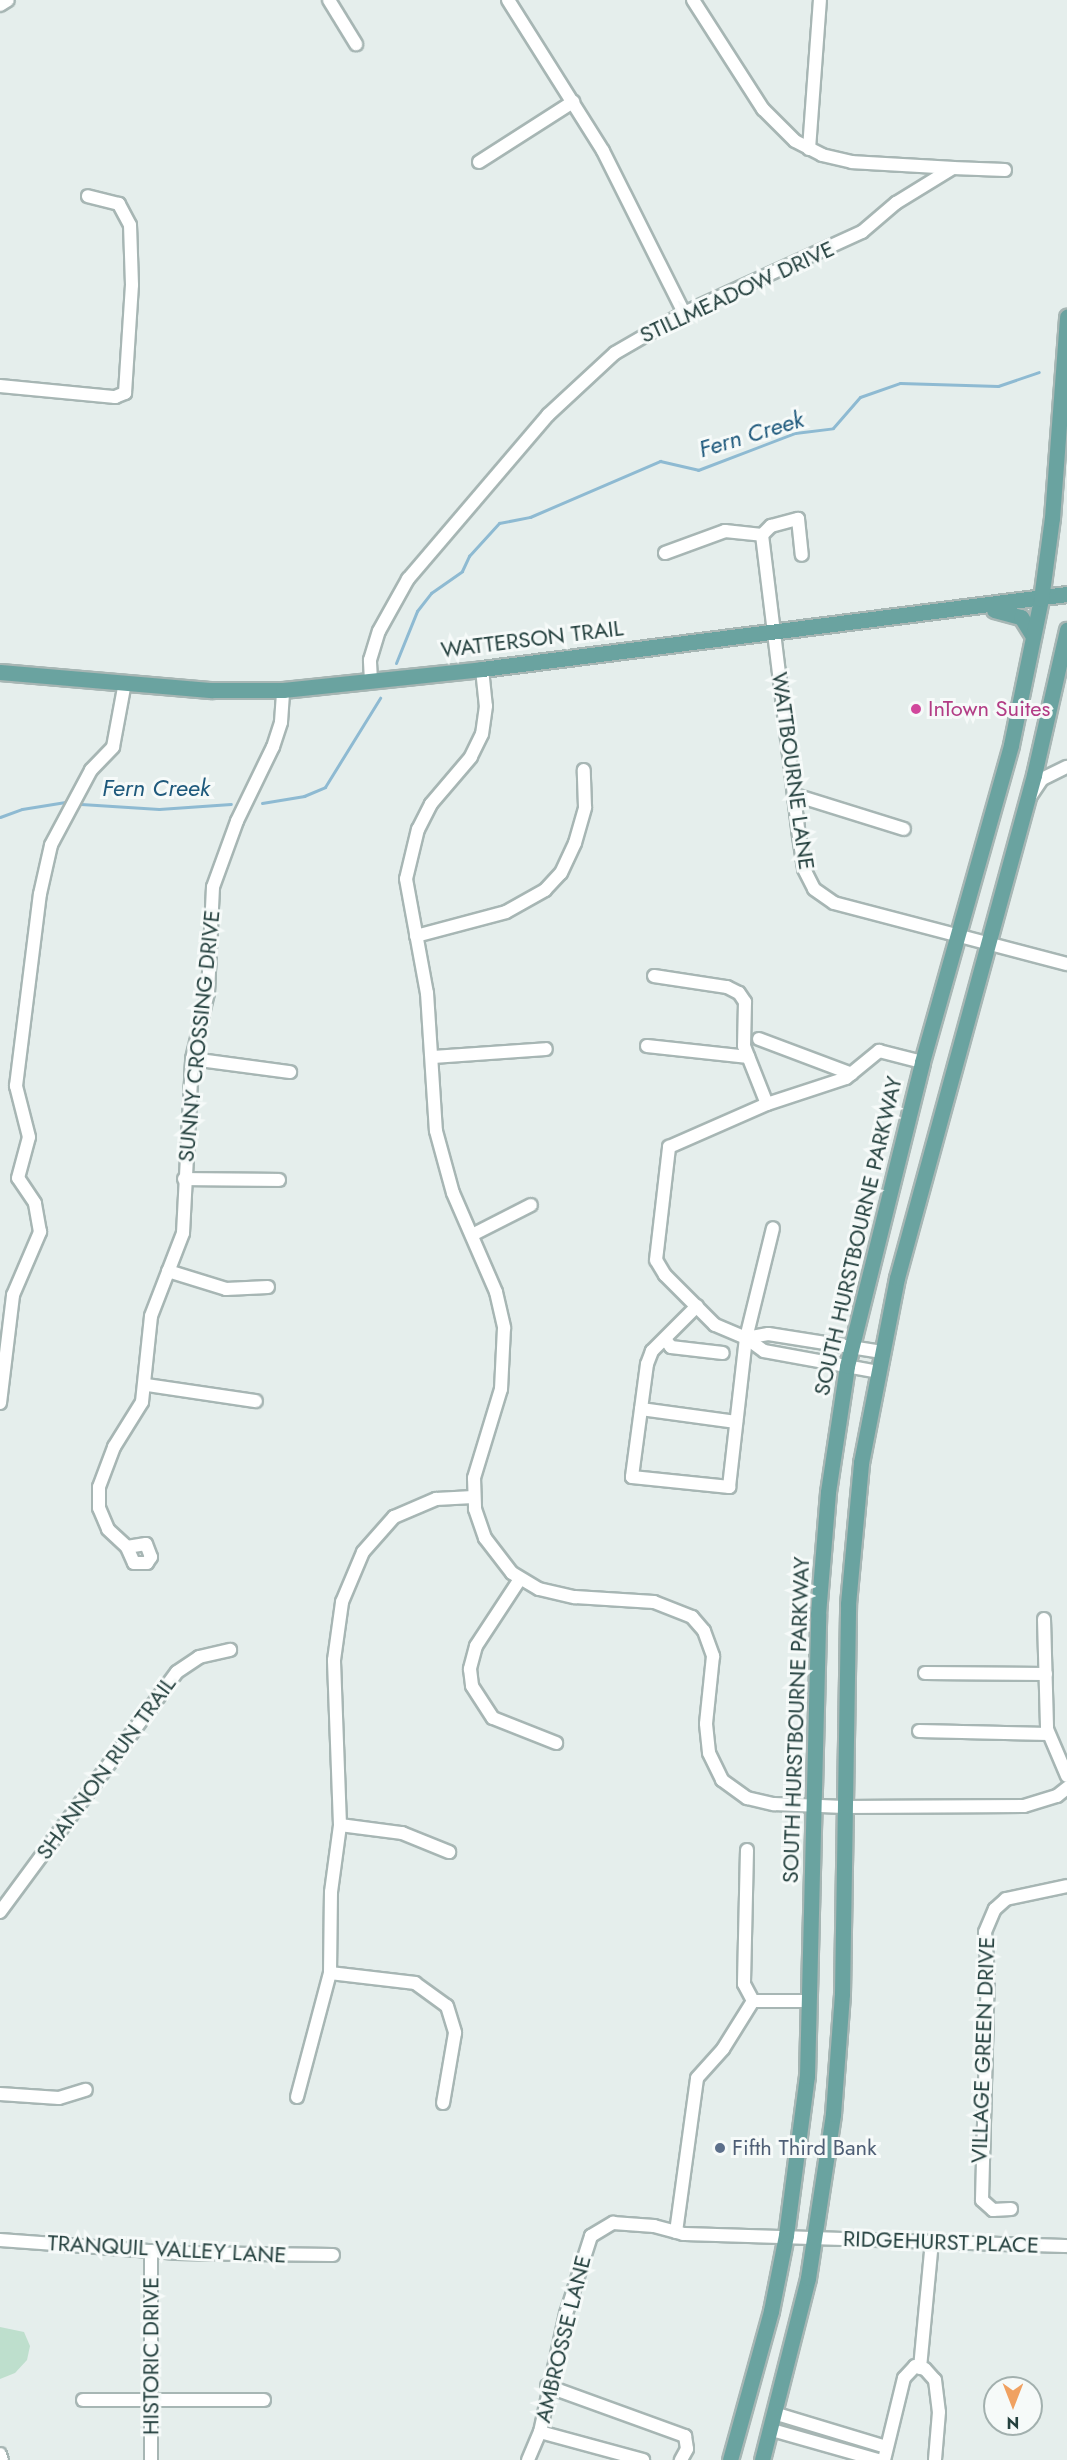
<!DOCTYPE html>
<html>
<head>
<meta charset="utf-8">
<style>
	body { margin:0 }
	#map { position:relative; width:1067px; height:2460px; overflow:hidden; background:#e5eeec; font-family:Jost,sans-serif }
	div>[style] { position:absolute }
	[style*='--x'] { left:calc(var(--x)*1px); top:calc(var(--y)*1px); width:calc(var(--w)*1px); rotate:calc(var(--a)*1deg) }
	.green>* { inset:0; background:#bedfcd }
	.stream>* { height:3px; margin:-1.5px; padding:0 1.5px; transform-origin:1.5px; border-radius:1.5px; background:#8ebad2 }
	.roads { filter:drop-shadow(2px 0 #a7b6b4) drop-shadow(-2px 0 #a7b6b4) drop-shadow(0 2px #a7b6b4) drop-shadow(0 -2px #a7b6b4) }
	.minor>* { height:12px; margin:-6px; padding:0 6px; transform-origin:6px; border-radius:6px; background:#fff }
	.major>* { height:15px; margin:-7.5px; padding:0 7.5px; transform-origin:7.5px; border-radius:7.5px; background:#6aa3a0 }
	.dots>* { width:16px; height:16px; translate:-50% -50%; box-sizing:border-box; border:3px solid #f6faf9; border-radius:50% }
	span { translate:-50% -50%; white-space:nowrap; text-align:center; line-height:1.15; -webkit-text-stroke:6px #f6faf9; paint-order:stroke }
	.street-label { font-size:22px; color:#24403e }
	.hotel-label { font-size:22px; color:#b23c85 }
	.left { translate:0 -50%; text-align:left }
	.service-label { font-size:22px; color:#4e5e75 }
	.water-label { font-size:24px; color:#1e597c; font-style:italic }
	.north { position:absolute; left:983px; top:2376px; width:60px; height:60px; box-sizing:border-box; background:#f6faf9; border:2px solid #a2b0ae; border-radius:50%; rotate:180deg; font-size:16px; font-weight:700; line-height:24px; text-align:center; color:#24403e }
	.north::after { content:''; display:block; margin:auto; width:21px; height:27px; background:#f0a161; clip-path:polygon(50% 0,100% 100%,50% 72%,0 100%) }
</style>
</head>
<body>
<div id="map">
	<div class="green">
		<i style="clip-path:polygon(0 2327px,24px 2332px,30px 2346px,27px 2360px,15px 2373px,0 2379px)"></i>
	</div>
	<div class="stream">
		<i style="--x:396;--y:663;--w:56;--a:-68"></i>
		<i style="--x:417;--y:611;--w:23;--a:-52"></i>
		<i style="--x:431;--y:593;--w:38;--a:-35"></i>
		<i style="--x:462;--y:571;--w:17;--a:-65"></i>
		<i style="--x:469;--y:556;--w:45;--a:-47.7"></i>
		<i style="--x:499;--y:523;--w:32;--a:-11"></i>
		<i style="--x:530;--y:517;--w:142;--a:-23.3"></i>
		<i style="--x:660;--y:461;--w:39;--a:13"></i>
		<i style="--x:698;--y:470;--w:104;--a:-20.9"></i>
		<i style="--x:795;--y:433;--w:38;--a:-7"></i>
		<i style="--x:833;--y:428;--w:41;--a:-48.9"></i>
		<i style="--x:860;--y:397;--w:42;--a:-19.3"></i>
		<i style="--x:900;--y:383;--w:98;--a:1.8"></i>
		<i style="--x:998;--y:386;--w:43;--a:-18.9"></i>
		<i style="--x:262;--y:803;--w:43;--a:-9.5"></i>
		<i style="--x:304;--y:796;--w:23;--a:-23"></i>
		<i style="--x:325;--y:787;--w:105;--a:-58.3"></i>
		<i style="--x:81;--y:804;--w:78;--a:3.7"></i>
		<i style="--x:159;--y:809;--w:72;--a:-4"></i>
		<i style="--x:0;--y:817;--w:23;--a:-20"></i>
		<i style="--x:22;--y:809;--w:44;--a:-9.2"></i>
	</div>
	<div class="roads">
		<div class="minor">
			<i style="--x:329;--y:0;--w:52;--a:58.5"></i>
			<i style="--x:508;--y:0;--w:178;--a:57.8"></i>
			<i style="--x:603;--y:151;--w:181;--a:63.4"></i>
			<i style="--x:693;--y:0;--w:130;--a:57.3"></i>
			<i style="--x:763;--y:109;--w:45;--a:45"></i>
			<i style="--x:795;--y:141;--w:30;--a:27"></i>
			<i style="--x:822;--y:155;--w:31;--a:13"></i>
			<i style="--x:852;--y:162;--w:101;--a:3.4"></i>
			<i style="--x:0;--y:5;--w:9;--a:-32"></i>
			<i style="--x:809;--y:149;--w:149;--a:-85.8"></i>
			<i style="--x:479;--y:162;--w:112;--a:-32.6"></i>
			<i style="--x:0;--y:386;--w:116;--a:5.5"></i>
			<i style="--x:115;--y:397;--w:11;--a:-22"></i>
			<i style="--x:125;--y:393;--w:108;--a:-86.3"></i>
			<i style="--x:132;--y:285;--w:60;--a:-91.9"></i>
			<i style="--x:130;--y:225;--w:24;--a:-118"></i>
			<i style="--x:119;--y:204;--w:32;--a:-166"></i>
			<i style="--x:762;--y:535;--w:297;--a:83"></i>
			<i style="--x:798;--y:830;--w:39;--a:81"></i>
			<i style="--x:804;--y:869;--w:22;--a:63"></i>
			<i style="--x:814;--y:889;--w:24;--a:35"></i>
			<i style="--x:834;--y:903;--w:241;--a:14.7"></i>
			<i style="--x:665;--y:553;--w:64;--a:-20.1"></i>
			<i style="--x:725;--y:531;--w:37;--a:6"></i>
			<i style="--x:762;--y:535;--w:13;--a:-45"></i>
			<i style="--x:771;--y:526;--w:28;--a:-15"></i>
			<i style="--x:798;--y:519;--w:36;--a:84"></i>
			<i style="--x:482;--y:669;--w:37;--a:84"></i>
			<i style="--x:486;--y:706;--w:28;--a:98"></i>
			<i style="--x:482;--y:734;--w:25;--a:116"></i>
			<i style="--x:471;--y:757;--w:62;--a:130.4"></i>
			<i style="--x:431;--y:804;--w:28;--a:117"></i>
			<i style="--x:418;--y:829;--w:51;--a:103.5"></i>
			<i style="--x:406;--y:879;--w:116;--a:79.6"></i>
			<i style="--x:427;--y:993;--w:138;--a:86.3"></i>
			<i style="--x:436;--y:1131;--w:64;--a:74.7"></i>
			<i style="--x:453;--y:1193;--w:108;--a:66.5"></i>
			<i style="--x:496;--y:1292;--w:37;--a:77"></i>
			<i style="--x:504;--y:1328;--w:61;--a:92.8"></i>
			<i style="--x:501;--y:1389;--w:93;--a:106.9"></i>
			<i style="--x:474;--y:1478;--w:31;--a:88"></i>
			<i style="--x:475;--y:1509;--w:31;--a:71"></i>
			<i style="--x:485;--y:1538;--w:44;--a:52.4"></i>
			<i style="--x:512;--y:1573;--w:31;--a:31"></i>
			<i style="--x:539;--y:1589;--w:37;--a:13"></i>
			<i style="--x:575;--y:1597;--w:79;--a:3.6"></i>
			<i style="--x:654;--y:1602;--w:41;--a:21.5"></i>
			<i style="--x:692;--y:1617;--w:18;--a:49"></i>
			<i style="--x:704;--y:1631;--w:27;--a:70"></i>
			<i style="--x:713;--y:1656;--w:68;--a:95.9"></i>
			<i style="--x:706;--y:1724;--w:29;--a:84"></i>
			<i style="--x:709;--y:1753;--w:30;--a:64"></i>
			<i style="--x:722;--y:1780;--w:31;--a:36"></i>
			<i style="--x:747;--y:1798;--w:28;--a:13"></i>
			<i style="--x:774;--y:1804;--w:70;--a:2.5"></i>
			<i style="--x:844;--y:1807;--w:180;--a:-0.3"></i>
			<i style="--x:1024;--y:1806;--w:34;--a:-17"></i>
			<i style="--x:1057;--y:1796;--w:13;--a:-39"></i>
			<i style="--x:371;--y:681;--w:21;--a:-93"></i>
			<i style="--x:370;--y:660;--w:30;--a:-73"></i>
			<i style="--x:379;--y:631;--w:60;--a:-60.9"></i>
			<i style="--x:408;--y:579;--w:216;--a:-49.5"></i>
			<i style="--x:548;--y:415;--w:91;--a:-42.8"></i>
			<i style="--x:615;--y:353;--w:80;--a:-30.1"></i>
			<i style="--x:684;--y:313;--w:196;--a:-24.5"></i>
			<i style="--x:862;--y:232;--w:45;--a:-40.5"></i>
			<i style="--x:896;--y:203;--w:67;--a:-31.6"></i>
			<i style="--x:953;--y:168;--w:52;--a:2.2"></i>
			<i style="--x:795;--y:795;--w:114;--a:17.3"></i>
			<i style="--x:1030;--y:797;--w:22;--a:-56"></i>
			<i style="--x:1042;--y:779;--w:28;--a:-26"></i>
			<i style="--x:416;--y:936;--w:93;--a:-14.9"></i>
			<i style="--x:506;--y:912;--w:45;--a:-29.4"></i>
			<i style="--x:545;--y:890;--w:23;--a:-47"></i>
			<i style="--x:561;--y:873;--w:33;--a:-65"></i>
			<i style="--x:575;--y:843;--w:37;--a:-74"></i>
			<i style="--x:585;--y:807;--w:37;--a:-92"></i>
			<i style="--x:654;--y:976;--w:74;--a:8.6"></i>
			<i style="--x:727;--y:987;--w:13;--a:27"></i>
			<i style="--x:739;--y:993;--w:11;--a:56"></i>
			<i style="--x:745;--y:1002;--w:44;--a:91.3"></i>
			<i style="--x:744;--y:1046;--w:62;--a:68.4"></i>
			<i style="--x:759;--y:1039;--w:99;--a:20.6"></i>
			<i style="--x:647;--y:1046;--w:102;--a:6.2"></i>
			<i style="--x:433;--y:1057;--w:113;--a:-4"></i>
			<i style="--x:192;--y:1059;--w:99;--a:7.6"></i>
			<i style="--x:184;--y:1179;--w:95;--a:0.6"></i>
			<i style="--x:472;--y:1235;--w:66;--a:-27"></i>
			<i style="--x:168;--y:1271;--w:61;--a:17.2"></i>
			<i style="--x:226;--y:1289;--w:42;--a:-2.7"></i>
			<i style="--x:697;--y:1306;--w:64;--a:135"></i>
			<i style="--x:652;--y:1351;--w:14;--a:111"></i>
			<i style="--x:647;--y:1364;--w:114;--a:97.6"></i>
			<i style="--x:632;--y:1477;--w:98;--a:5.9"></i>
			<i style="--x:729;--y:1487;--w:150;--a:-83.5"></i>
			<i style="--x:746;--y:1338;--w:113;--a:-76.2"></i>
			<i style="--x:746;--y:1338;--w:22;--a:36"></i>
			<i style="--x:764;--y:1351;--w:116;--a:10.4"></i>
			<i style="--x:665;--y:1339;--w:10;--a:53"></i>
			<i style="--x:671;--y:1347;--w:52;--a:6.6"></i>
			<i style="--x:882;--y:1352;--w:115;--a:-171"></i>
			<i style="--x:768;--y:1334;--w:22;--a:170"></i>
			<i style="--x:746;--y:1338;--w:34;--a:-157"></i>
			<i style="--x:715;--y:1325;--w:71;--a:-135"></i>
			<i style="--x:665;--y:1275;--w:17;--a:-121"></i>
			<i style="--x:656;--y:1260;--w:114;--a:-83.4"></i>
			<i style="--x:669;--y:1147;--w:107;--a:-23.7"></i>
			<i style="--x:767;--y:1104;--w:83;--a:-18.2"></i>
			<i style="--x:846;--y:1078;--w:43;--a:-39.3"></i>
			<i style="--x:879;--y:1051;--w:44;--a:14.3"></i>
			<i style="--x:147;--y:1385;--w:110;--a:8.4"></i>
			<i style="--x:0;--y:1403;--w:109;--a:-83.1"></i>
			<i style="--x:13;--y:1295;--w:69;--a:-66.8"></i>
			<i style="--x:40;--y:1232;--w:29;--a:-100"></i>
			<i style="--x:35;--y:1203;--w:30;--a:-124"></i>
			<i style="--x:18;--y:1178;--w:42;--a:-75"></i>
			<i style="--x:29;--y:1137;--w:53;--a:-104.3"></i>
			<i style="--x:16;--y:1086;--w:193;--a:-82.9"></i>
			<i style="--x:40;--y:894;--w:50;--a:-77.3"></i>
			<i style="--x:51;--y:845;--w:85;--a:-61.9"></i>
			<i style="--x:91;--y:770;--w:32;--a:-46"></i>
			<i style="--x:113;--y:747;--w:66;--a:-79.5"></i>
			<i style="--x:641;--y:1409;--w:96;--a:7.8"></i>
			<i style="--x:127;--y:1547;--w:19;--a:-9"></i>
			<i style="--x:146;--y:1544;--w:14;--a:69"></i>
			<i style="--x:151;--y:1557;--w:7;--a:124"></i>
			<i style="--x:147;--y:1563;--w:13;--a:180"></i>
			<i style="--x:134;--y:1563;--w:17;--a:-114"></i>
			<i style="--x:127;--y:1547;--w:26;--a:-137"></i>
			<i style="--x:108;--y:1529;--w:23;--a:-113"></i>
			<i style="--x:99;--y:1508;--w:21;--a:-90"></i>
			<i style="--x:99;--y:1487;--w:43;--a:-69.4"></i>
			<i style="--x:114;--y:1447;--w:53;--a:-58.1"></i>
			<i style="--x:142;--y:1402;--w:86;--a:-84"></i>
			<i style="--x:151;--y:1316;--w:89;--a:-68.9"></i>
			<i style="--x:183;--y:1233;--w:174;--a:-87"></i>
			<i style="--x:192;--y:1059;--w:68;--a:-76.4"></i>
			<i style="--x:208;--y:993;--w:106;--a:-87.3"></i>
			<i style="--x:213;--y:887;--w:70;--a:-70"></i>
			<i style="--x:237;--y:821;--w:82;--a:-64.1"></i>
			<i style="--x:273;--y:747;--w:26;--a:-72"></i>
			<i style="--x:281;--y:722;--w:32;--a:-86"></i>
			<i style="--x:520;--y:1579;--w:80;--a:123.3"></i>
			<i style="--x:476;--y:1646;--w:24;--a:105"></i>
			<i style="--x:470;--y:1669;--w:17;--a:83"></i>
			<i style="--x:472;--y:1686;--w:38;--a:57"></i>
			<i style="--x:493;--y:1718;--w:68;--a:21.6"></i>
			<i style="--x:1044;--y:1619;--w:110;--a:88.4"></i>
			<i style="--x:1047;--y:1729;--w:51;--a:66.9"></i>
			<i style="--x:925;--y:1673;--w:121;--a:0.5"></i>
			<i style="--x:919;--y:1731;--w:129;--a:1.3"></i>
			<i style="--x:340;--y:1825;--w:63;--a:7.4"></i>
			<i style="--x:402;--y:1833;--w:51;--a:22"></i>
			<i style="--x:747;--y:1850;--w:134;--a:91.3"></i>
			<i style="--x:744;--y:1984;--w:19;--a:62"></i>
			<i style="--x:0;--y:1912;--w:298;--a:-53.6"></i>
			<i style="--x:177;--y:1672;--w:27;--a:-34"></i>
			<i style="--x:199;--y:1657;--w:32;--a:-13"></i>
			<i style="--x:330;--y:1973;--w:86;--a:6.7"></i>
			<i style="--x:415;--y:1983;--w:39;--a:36"></i>
			<i style="--x:447;--y:2006;--w:28;--a:73"></i>
			<i style="--x:455;--y:2033;--w:71;--a:99.7"></i>
			<i style="--x:0;--y:2094;--w:59;--a:3.9"></i>
			<i style="--x:59;--y:2098;--w:28;--a:-17"></i>
			<i style="--x:297;--y:2097;--w:128;--a:-75.1"></i>
			<i style="--x:330;--y:1973;--w:81;--a:-89.3"></i>
			<i style="--x:331;--y:1892;--w:68;--a:-82.3"></i>
			<i style="--x:340;--y:1825;--w:165;--a:-92.1"></i>
			<i style="--x:334;--y:1660;--w:59;--a:-82.1"></i>
			<i style="--x:342;--y:1602;--w:54;--a:-67.2"></i>
			<i style="--x:363;--y:1552;--w:47;--a:-48.5"></i>
			<i style="--x:394;--y:1517;--w:46;--a:-23.2"></i>
			<i style="--x:436;--y:1499;--w:37;--a:-3"></i>
			<i style="--x:1011;--y:2209;--w:18;--a:177"></i>
			<i style="--x:993;--y:2210;--w:15;--a:-138"></i>
			<i style="--x:982;--y:2200;--w:224;--a:-88.5"></i>
			<i style="--x:988;--y:1976;--w:44;--a:-93.9"></i>
			<i style="--x:985;--y:1932;--w:25;--a:-67"></i>
			<i style="--x:995;--y:1909;--w:15;--a:-42"></i>
			<i style="--x:1006;--y:1899;--w:62;--a:-12"></i>
			<i style="--x:676;--y:2232;--w:155;--a:-82.2"></i>
			<i style="--x:697;--y:2078;--w:39;--a:-48"></i>
			<i style="--x:723;--y:2049;--w:57;--a:-58"></i>
			<i style="--x:753;--y:2001;--w:57;--a:0"></i>
			<i style="--x:0;--y:2240;--w:176;--a:4.2"></i>
			<i style="--x:176;--y:2253;--w:157;--a:0.7"></i>
			<i style="--x:920;--y:2368;--w:127;--a:-84.6"></i>
			<i style="--x:547;--y:2386;--w:147;--a:19.9"></i>
			<i style="--x:685;--y:2436;--w:13;--a:81"></i>
			<i style="--x:687;--y:2449;--w:13;--a:119"></i>
			<i style="--x:83;--y:2400;--w:181;--a:0"></i>
			<i style="--x:777;--y:2414;--w:114;--a:16.8"></i>
			<i style="--x:772;--y:2430;--w:110;--a:15.8"></i>
			<i style="--x:540;--y:2432;--w:107;--a:15.2"></i>
			<i style="--x:0;--y:2454;--w:6;--a:72"></i>
			<i style="--x:151;--y:2460;--w:209;--a:-90"></i>
			<i style="--x:528;--y:2460;--w:30;--a:-67"></i>
			<i style="--x:540;--y:2432;--w:121;--a:-77.6"></i>
			<i style="--x:566;--y:2314;--w:82;--a:-72.2"></i>
			<i style="--x:591;--y:2236;--w:26;--a:-31"></i>
			<i style="--x:613;--y:2223;--w:41;--a:4.2"></i>
			<i style="--x:654;--y:2226;--w:30;--a:15"></i>
			<i style="--x:683;--y:2234;--w:384;--a:1.8"></i>
			<i style="--x:884;--y:2460;--w:84;--a:-76.3"></i>
			<i style="--x:904;--y:2378;--w:16;--a:-47"></i>
			<i style="--x:915;--y:2366;--w:10;--a:17"></i>
			<i style="--x:925;--y:2369;--w:15;--a:48"></i>
			<i style="--x:935;--y:2380;--w:32;--a:83"></i>
			<i style="--x:939;--y:2412;--w:48;--a:94.8"></i>
		</div>
		<div class="major">
			<i style="--x:994;--y:610;--w:28;--a:15"></i>
			<i style="--x:1021;--y:617;--w:22;--a:58"></i>
			<i style="--x:0;--y:672;--w:213;--a:4.9"></i>
			<i style="--x:212;--y:690;--w:71;--a:0"></i>
			<i style="--x:283;--y:690;--w:200;--a:-6"></i>
			<i style="--x:482;--y:669;--w:590;--a:-7.31"></i>
			<i style="--x:730;--y:2460;--w:155;--a:-74.6"></i>
			<i style="--x:771;--y:2311;--w:77;--a:-78.8"></i>
			<i style="--x:786;--y:2235;--w:160;--a:-82.5"></i>
			<i style="--x:807;--y:2076;--w:462;--a:-88.6"></i>
			<i style="--x:818;--y:1614;--w:122;--a:-85.3"></i>
			<i style="--x:828;--y:1492;--w:127;--a:-81.4"></i>
			<i style="--x:847;--y:1366;--w:313;--a:-76.1"></i>
			<i style="--x:922;--y:1062;--w:329;--a:-74.3"></i>
			<i style="--x:1011;--y:745;--w:149;--a:-78.4"></i>
			<i style="--x:1041;--y:599;--w:82;--a:-82.3"></i>
			<i style="--x:1052;--y:518;--w:202;--a:-85.7"></i>
			<i style="--x:762;--y:2460;--w:188;--a:-75.8"></i>
			<i style="--x:808;--y:2278;--w:166;--a:-81.3"></i>
			<i style="--x:833;--y:2114;--w:120;--a:-85.7"></i>
			<i style="--x:842;--y:1994;--w:390;--a:-89.1"></i>
			<i style="--x:848;--y:1604;--w:142;--a:-84.7"></i>
			<i style="--x:861;--y:1463;--w:188;--a:-79"></i>
			<i style="--x:897;--y:1278;--w:521;--a:-74.76"></i>
			<i style="--x:1034;--y:775;--w:149;--a:-77.2"></i>
		</div>
	</div>
	<div class="dots">
		<i style="left:916px;top:709px;background:#d1479c"></i>
		<i style="left:720px;top:2148px;background:#5c6f8a"></i>
	</div>
	<div class="street-label">
		<span style="left:737px;top:292px;rotate:-25deg">STILLMEADOW DRIVE</span>
		<span style="left:532px;top:639px;rotate:-7deg">WATTERSON TRAIL</span>
		<span style="left:793px;top:771px;rotate:82deg">WATTBOURNE LANE</span>
		<span style="left:199px;top:1036px;rotate:-84deg">SUNNY CROSSING DRIVE</span>
		<span style="left:858px;top:1236px;rotate:-77deg">SOUTH HURSTBOURNE PARKWAY</span>
		<span style="left:796px;top:1720px;rotate:-88deg">SOUTH HURSTBOURNE PARKWAY</span>
		<span style="left:106px;top:1768px;rotate:-54deg">SHANNON RUN TRAIL</span>
		<span style="left:983px;top:2050px;rotate:-88deg">VILLAGE GREEN DRIVE</span>
		<span style="left:941px;top:2242px;rotate:2deg">RIDGEHURST PLACE</span>
		<span style="left:167px;top:2249px;rotate:3deg">TRANQUIL VALLEY LANE</span>
		<span style="left:563px;top:2339px;rotate:-76deg">AMBROSSE LANE</span>
		<span style="left:151px;top:2356px;rotate:-90deg">HISTORIC DRIVE</span>
	</div>
	<div class="hotel-label">
		<span class="left" style="left:928px;top:709px">InTown Suites</span>
	</div>
	<div class="service-label">
		<span class="left" style="left:732px;top:2148px">Fifth Third Bank</span>
	</div>
	<div class="water-label">
		<span style="left:751px;top:434px;rotate:-17deg">Fern Creek</span>
		<span style="left:156px;top:788px">Fern Creek</span>
	</div>
	<div class="north">N</div>
</div>
</body>
</html>
